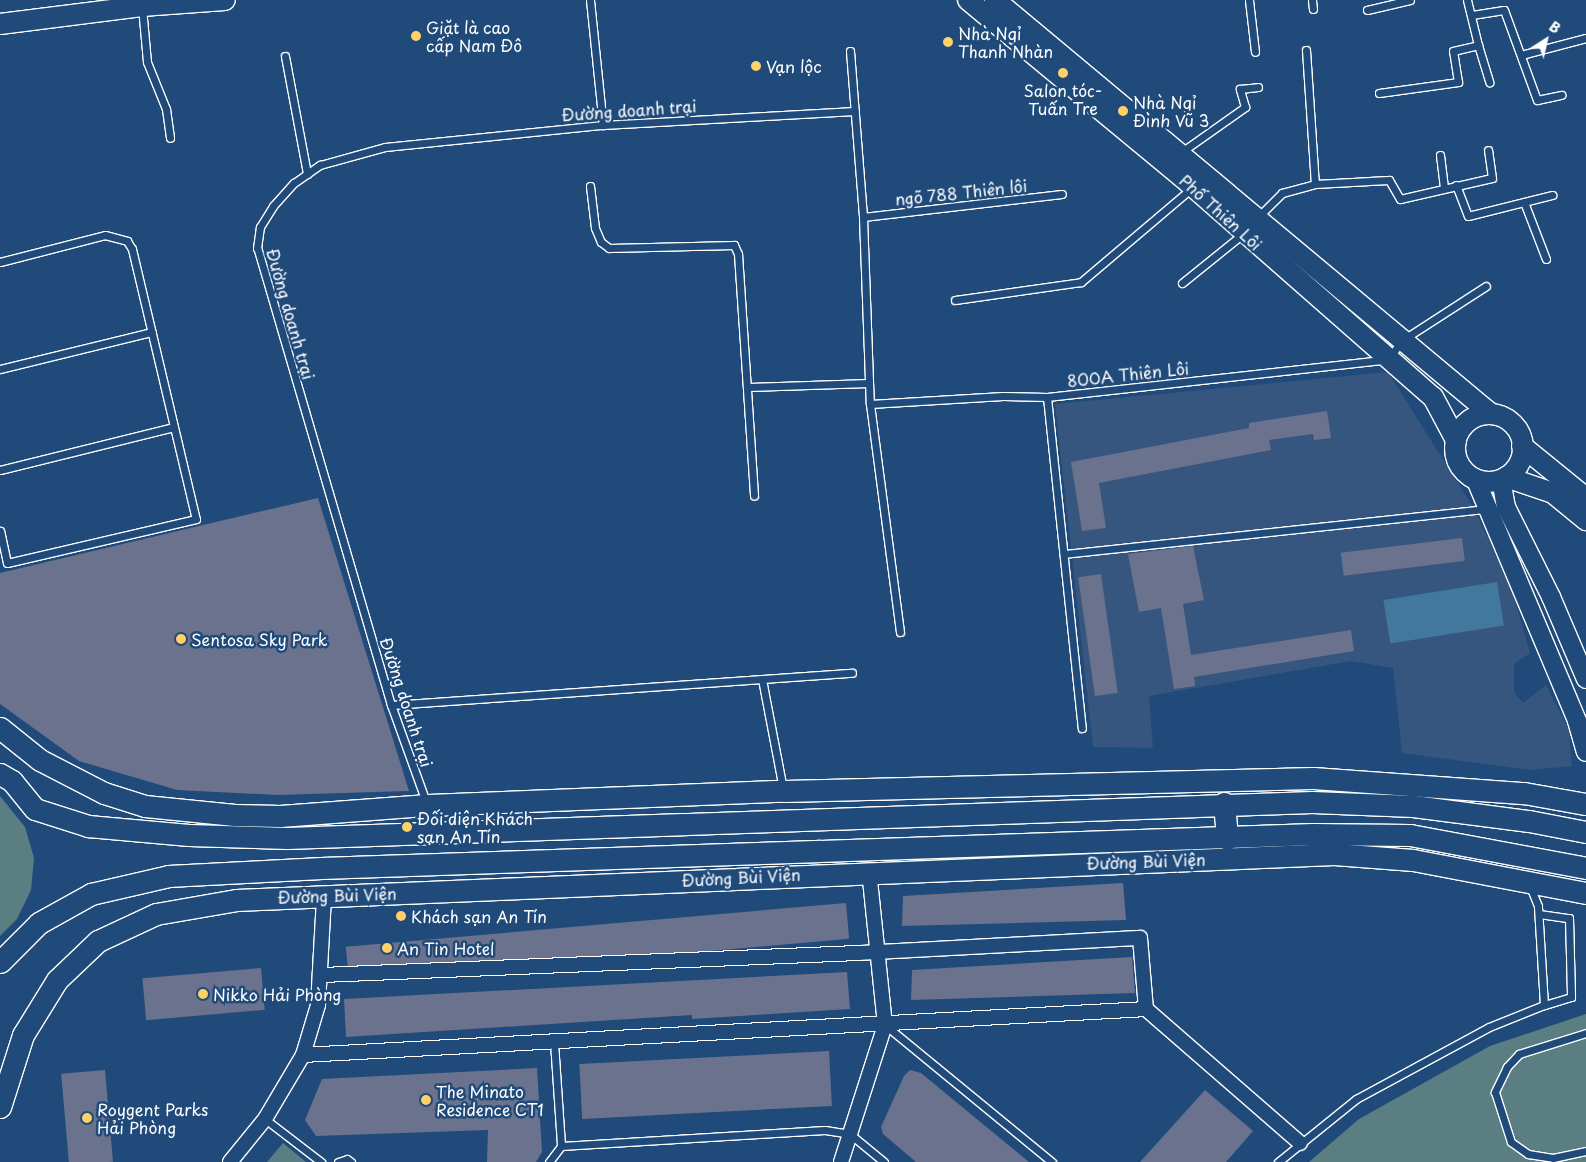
<!DOCTYPE html>
<html>
<head>
<meta charset="utf-8">
<style>
	body { margin:0 }
	#map { position:relative; width:1586px; height:1162px; overflow:hidden; background:#1f4a7a; font-family:"Playpen Sans",sans-serif }
	div>[style] { position:absolute }
	[style*='--x'] { left:calc(var(--x)*1px); top:calc(var(--y)*1px); width:calc(var(--w)*1px); rotate:calc(var(--a)*1deg) }
	.built>* { inset:0; background:#365680 }
	.green>* { inset:0; background:#5b7e83 }
	.water>* { inset:0; background:#42789e; transform-origin:0 0 }
	.building>* { inset:0; background:#6b728d; transform-origin:0 0 }
	.roads { filter:drop-shadow(1px 0 #fff) drop-shadow(-1px 0 #fff) drop-shadow(0 1px #fff) drop-shadow(0 -1px #fff) }
	.service>* { height:7px; margin:-3.5px; padding:0 3.5px; transform-origin:3.5px; border-radius:3.5px; background:#1f4a7a }
	.minor>* { height:14px; margin:-7px; padding:0 7px; transform-origin:7px; border-radius:7px; background:#1f4a7a }
	.tertiary>* { height:18px; margin:-9px; padding:0 9px; transform-origin:9px; border-radius:9px; background:#1f4a7a }
	.secondary>* { height:20px; margin:-10px; padding:0 10px; transform-origin:10px; border-radius:10px; background:#1f4a7a }
	.secondary>.ring { margin:-10px; padding:0; box-sizing:content-box; background:none; border:20px solid #1f4a7a; border-radius:50% }
	.primary>* { height:21px; margin:-10.5px; padding:0 10.5px; transform-origin:10.5px; border-radius:10.5px; background:#1f4a7a }
	.dots>* { width:14px; height:14px; translate:-50% -50%; box-sizing:border-box; border:2px solid #1f4a7a; border-radius:50% }
	span { translate:-50% -50%; white-space:nowrap; text-align:center; line-height:1.15; -webkit-text-stroke:5px #1f4a7a; paint-order:stroke }
	.poi-label { font-size:16px; color:#fff }
	.left { translate:0 -50%; text-align:left }
	.street-label { font-size:16px; color:#fff }
	.north { position:absolute; left:1521px; top:15px; width:50px; height:50px; -webkit-text-stroke:4px #1f4a7a; paint-order:stroke; rotate:35deg; font-size:14px; font-weight:700; line-height:20px; text-align:center; color:#fff }
	.north::after { content:''; display:block; margin:auto; width:18px; height:22px; background:#fff; clip-path:polygon(50% 0,100% 100%,50% 72%,0 100%) }
</style>
</head>
<body>
<div id="map">
	<div class="built">
		<i style="clip-path:polygon(1388px 372px,1473px 507px,1511px 587px,1530px 653px,1514px 664px,1514px 693px,1523px 703px,1546px 685px,1569px 730px,1572px 766px,1530px 770px,1402px 753px,1393px 668px,1351px 661px,1149px 696px,1153px 748px,1093px 747px,1055px 404px)"></i>
	</div>
	<div class="green">
		<i style="clip-path:polygon(0 796px,25px 827px,34px 858px,31px 890px,17px 919px,0 936px)"></i>
		<i style="clip-path:polygon(1586px 1014px,1586px 1162px,1309px 1162px,1359px 1119px,1490px 1046px)"></i>
		<i style="clip-path:polygon(283px 1143px,306px 1162px,267px 1162px)"></i>
	</div>
	<div class="water">
		<i style="left:1497px;top:582px;width:44px;height:115px;rotate:81deg"></i>
	</div>
	<div class="building">
		<i style="clip-path:polygon(1327px 411px,1331px 438px,1314px 440px,1313px 434px,1269px 440px,1271px 450px,1099px 483px,1106px 528px,1082px 531px,1071px 462px,1249px 428px,1249px 423px)"></i>
		<i style="clip-path:polygon(318px 498px,409px 791px,278px 795px,177px 790px,79px 761px,0 704px,0 573px)"></i>
		<i style="left:1462px;top:538px;width:23px;height:122px;rotate:83deg"></i>
		<i style="clip-path:polygon(1193px 546px,1204px 600px,1183px 604px,1191px 655px,1351px 630px,1354px 651px,1194px 677px,1195px 686px,1174px 689px,1161px 608px,1139px 612px,1128px 554px)"></i>
		<i style="left:1101px;top:574px;width:120px;height:23px;rotate:82deg"></i>
		<i style="clip-path:polygon(1123px 883px,1126px 920px,902px 926px,903px 896px)"></i>
		<i style="left:846px;top:903px;width:36px;height:502px;rotate:85deg"></i>
		<i style="clip-path:polygon(1132px 957px,1135px 993px,911px 1000px,912px 970px)"></i>
		<i style="left:261px;top:968px;width:42px;height:119px;rotate:85deg"></i>
		<i style="clip-path:polygon(847px 972px,850px 1009px,692px 1019px,692px 1015px,346px 1037px,344px 999px)"></i>
		<i style="left:829px;top:1051px;width:55px;height:250px;rotate:87deg"></i>
		<i style="clip-path:polygon(537px 1068px,542px 1152px,536px 1162px,487px 1162px,488px 1130px,316px 1136px,305px 1120px,322px 1079px)"></i>
		<i style="left:105px;top:1070px;width:92px;height:44px;rotate:85deg"></i>
		<i style="clip-path:polygon(910px 1070px,921px 1073px,1029px 1162px,916px 1162px,883px 1134px,881px 1127px,904px 1076px)"></i>
		<i style="clip-path:polygon(1205px 1090px,1253px 1131px,1226px 1162px,1140px 1162px)"></i>
	</div>
	<div class="roads">
		<div class="service">
			<i style="--x:590;--y:0;--w:126;--a:84.1"></i>
			<i style="--x:1249;--y:0;--w:52;--a:83.4"></i>
			<i style="--x:1312;--y:0;--w:9;--a:84"></i>
			<i style="--x:142;--y:7;--w:55;--a:84.8"></i>
			<i style="--x:147;--y:62;--w:51;--a:68"></i>
			<i style="--x:166;--y:109;--w:29;--a:82"></i>
			<i style="--x:1367;--y:10;--w:44;--a:-13.1"></i>
			<i style="--x:1472;--y:15;--w:32;--a:-9"></i>
			<i style="--x:1504;--y:10;--w:96;--a:69.9"></i>
			<i style="--x:1537;--y:100;--w:25;--a:-12"></i>
			<i style="--x:1478;--y:45;--w:39;--a:73"></i>
			<i style="--x:1306;--y:50;--w:134;--a:86.2"></i>
			<i style="--x:850;--y:51;--w:167;--a:85.5"></i>
			<i style="--x:863;--y:217;--w:187;--a:87.9"></i>
			<i style="--x:870;--y:404;--w:230;--a:82.5"></i>
			<i style="--x:1521;--y:55;--w:67;--a:-14.7"></i>
			<i style="--x:285;--y:56;--w:120;--a:79.4"></i>
			<i style="--x:1379;--y:93;--w:80;--a:-7.9"></i>
			<i style="--x:1458;--y:82;--w:31;--a:-99"></i>
			<i style="--x:1453;--y:51;--w:26;--a:-13"></i>
			<i style="--x:1478;--y:45;--w:46;--a:-103.7"></i>
			<i style="--x:1180;--y:153;--w:80;--a:-35.3"></i>
			<i style="--x:1245;--y:107;--w:19;--a:-106"></i>
			<i style="--x:1240;--y:89;--w:18;--a:-6"></i>
			<i style="--x:1440;--y:155;--w:33;--a:83"></i>
			<i style="--x:1456;--y:185;--w:33;--a:69"></i>
			<i style="--x:1468;--y:216;--w:87;--a:-14"></i>
			<i style="--x:590;--y:186;--w:42;--a:83.2"></i>
			<i style="--x:595;--y:228;--w:15;--a:67"></i>
			<i style="--x:601;--y:242;--w:10;--a:37"></i>
			<i style="--x:609;--y:248;--w:125;--a:-1.4"></i>
			<i style="--x:734;--y:245;--w:10;--a:66"></i>
			<i style="--x:738;--y:254;--w:242;--a:86.2"></i>
			<i style="--x:1524;--y:202;--w:61;--a:68.9"></i>
			<i style="--x:863;--y:217;--w:200;--a:-6.6"></i>
			<i style="--x:1258;--y:217;--w:34;--a:-45"></i>
			<i style="--x:1282;--y:193;--w:34;--a:-15"></i>
			<i style="--x:1315;--y:184;--w:74;--a:-3.1"></i>
			<i style="--x:1389;--y:180;--w:22;--a:60"></i>
			<i style="--x:1400;--y:199;--w:94;--a:-12.9"></i>
			<i style="--x:1492;--y:178;--w:28;--a:-98"></i>
			<i style="--x:0;--y:262;--w:108;--a:-14.4"></i>
			<i style="--x:105;--y:235;--w:23;--a:15"></i>
			<i style="--x:127;--y:241;--w:9;--a:58"></i>
			<i style="--x:132;--y:249;--w:277;--a:76.7"></i>
			<i style="--x:196;--y:519;--w:194;--a:166.9"></i>
			<i style="--x:7;--y:563;--w:33;--a:-102"></i>
			<i style="--x:1182;--y:283;--w:80;--a:-38.9"></i>
			<i style="--x:955;--y:300;--w:127;--a:-8.1"></i>
			<i style="--x:1081;--y:282;--w:147;--a:-40.3"></i>
			<i style="--x:0;--y:369;--w:156;--a:-13.7"></i>
			<i style="--x:749;--y:387;--w:120;--a:-1.9"></i>
			<i style="--x:1047;--y:397;--w:333;--a:84"></i>
			<i style="--x:870;--y:404;--w:133;--a:-3.4"></i>
			<i style="--x:1003;--y:396;--w:44;--a:1.3"></i>
			<i style="--x:1047;--y:397;--w:344;--a:-6.3"></i>
			<i style="--x:1389;--y:359;--w:22;--a:-56"></i>
			<i style="--x:1401;--y:341;--w:101;--a:-32.9"></i>
			<i style="--x:0;--y:470;--w:179;--a:-13.9"></i>
			<i style="--x:1064;--y:554;--w:426;--a:-6.1"></i>
			<i style="--x:762;--y:679;--w:112;--a:79.2"></i>
			<i style="--x:391;--y:705;--w:462;--a:-4"></i>
			<i style="--x:426;--y:802;--w:103;--a:-109.8"></i>
			<i style="--x:391;--y:705;--w:476;--a:-106.3"></i>
			<i style="--x:257;--y:248;--w:21;--a:-82"></i>
			<i style="--x:260;--y:227;--w:25;--a:-58"></i>
			<i style="--x:273;--y:206;--w:31;--a:-48"></i>
			<i style="--x:294;--y:183;--w:32;--a:-35"></i>
			<i style="--x:320;--y:165;--w:67;--a:-15.5"></i>
			<i style="--x:385;--y:147;--w:219;--a:-5.8"></i>
			<i style="--x:603;--y:125;--w:252;--a:-3.2"></i>
			<i style="--x:1539;--y:914;--w:30;--a:8"></i>
			<i style="--x:1569;--y:918;--w:79;--a:88.5"></i>
			<i style="--x:1571;--y:997;--w:28;--a:163"></i>
			<i style="--x:885;--y:1025;--w:216;--a:39.4"></i>
			<i style="--x:1586;--y:1033;--w:70;--a:162.6"></i>
			<i style="--x:1519;--y:1054;--w:18;--a:133"></i>
			<i style="--x:1507;--y:1067;--w:28;--a:116"></i>
			<i style="--x:1495;--y:1092;--w:52;--a:72.3"></i>
			<i style="--x:1511;--y:1142;--w:21;--a:35"></i>
			<i style="--x:1528;--y:1154;--w:25;--a:9"></i>
			<i style="--x:1553;--y:1158;--w:34;--a:-12"></i>
			<i style="--x:554;--y:1042;--w:104;--a:86.1"></i>
			<i style="--x:561;--y:1146;--w:264;--a:-3.5"></i>
			<i style="--x:825;--y:1130;--w:25;--a:9"></i>
			<i style="--x:850;--y:1134;--w:44;--a:39.5"></i>
			<i style="--x:265;--y:1119;--w:71;--a:37.5"></i>
			<i style="--x:338;--y:1162;--w:9;--a:-18"></i>
			<i style="--x:347;--y:1159;--w:5;--a:37"></i>
			<i style="--x:549;--y:1162;--w:20;--a:-53"></i>
			<i style="--x:1278;--y:1162;--w:100;--a:-38.9"></i>
			<i style="--x:1356;--y:1099;--w:151;--a:-28.4"></i>
			<i style="--x:1489;--y:1027;--w:59;--a:-21.8"></i>
			<i style="--x:1544;--y:1005;--w:99;--a:-93.5"></i>
			<i style="--x:1538;--y:906;--w:22;--a:-112"></i>
		</div>
		<div class="minor">
			<i style="--x:322;--y:975;--w:537;--a:-2.35"></i>
			<i style="--x:859;--y:953;--w:281;--a:-3.1"></i>
			<i style="--x:1140;--y:938;--w:71;--a:85.2"></i>
			<i style="--x:303;--y:1055;--w:844;--a:-3.12"></i>
			<i style="--x:1146;--y:1009;--w:204;--a:41"></i>
			<i style="--x:230;--y:1162;--w:55;--a:-50.9"></i>
			<i style="--x:265;--y:1119;--w:74;--a:-59.3"></i>
			<i style="--x:303;--y:1055;--w:52;--a:-73.3"></i>
			<i style="--x:318;--y:1005;--w:109;--a:-86.8"></i>
			<i style="--x:841;--y:1162;--w:144;--a:-72.2"></i>
			<i style="--x:885;--y:1025;--w:155;--a:-95.9"></i>
		</div>
		<div class="tertiary">
			<i style="--x:1475;--y:478;--w:264;--a:67.2"></i>
			<i style="--x:1577;--y:721;--w:32;--a:74"></i>
			<i style="--x:1501;--y:479;--w:28;--a:80"></i>
			<i style="--x:1506;--y:507;--w:101;--a:63.4"></i>
			<i style="--x:1551;--y:597;--w:89;--a:66.9"></i>
		</div>
		<div class="secondary">
			<i style="--x:968;--y:0;--w:276;--a:39.6"></i>
			<i style="--x:1181;--y:176;--w:335;--a:41.3"></i>
			<i style="--x:1433;--y:397;--w:49;--a:61.9"></i>
			<i style="--x:995;--y:0;--w:646;--a:39.85"></i>
			<i style="--x:0;--y:24;--w:143;--a:-7.2"></i>
			<i style="--x:142;--y:6;--w:83;--a:-4.1"></i>
			<i class="ring" style="left:1455px;top:414px;width:48px;height:48px"></i>
			<i style="--x:1522;--y:446;--w:82;--a:39.1"></i>
			<i style="--x:1506;--y:477;--w:50;--a:18.8"></i>
			<i style="--x:1553;--y:493;--w:43;--a:39.3"></i>
		</div>
		<div class="primary">
			<i style="--x:0;--y:728;--w:51;--a:38.7"></i>
			<i style="--x:40;--y:760;--w:72;--a:27.3"></i>
			<i style="--x:104;--y:793;--w:43;--a:17.6"></i>
			<i style="--x:145;--y:806;--w:90;--a:5.7"></i>
			<i style="--x:235;--y:815;--w:45;--a:1.3"></i>
			<i style="--x:280;--y:816;--w:148;--a:-4.3"></i>
			<i style="--x:428;--y:805;--w:356;--a:-2.3"></i>
			<i style="--x:784;--y:791;--w:529;--a:-1.41"></i>
			<i style="--x:1313;--y:778;--w:212;--a:4.1"></i>
			<i style="--x:1524;--y:793;--w:63;--a:10.1"></i>
			<i style="--x:0;--y:774;--w:14;--a:30"></i>
			<i style="--x:12;--y:781;--w:36;--a:51"></i>
			<i style="--x:35;--y:809;--w:56;--a:17.8"></i>
			<i style="--x:88;--y:826;--w:101;--a:5.1"></i>
			<i style="--x:189;--y:835;--w:98;--a:1.8"></i>
			<i style="--x:287;--y:838;--w:1026;--a:-2.01"></i>
			<i style="--x:1312;--y:802;--w:101;--a:2.3"></i>
			<i style="--x:1413;--y:806;--w:117;--a:7.4"></i>
			<i style="--x:1529;--y:821;--w:58;--a:10.9"></i>
			<i style="--x:1224;--y:803;--w:36;--a:85"></i>
			<i style="--x:0;--y:962;--w:55;--a:-45"></i>
			<i style="--x:39;--y:923;--w:60;--a:-29.1"></i>
			<i style="--x:91;--y:894;--w:80;--a:-13"></i>
			<i style="--x:169;--y:876;--w:152;--a:-3"></i>
			<i style="--x:321;--y:868;--w:993;--a:-1.96"></i>
			<i style="--x:1313;--y:834;--w:97;--a:0.6"></i>
			<i style="--x:1410;--y:835;--w:179;--a:10.6"></i>
			<i style="--x:0;--y:1107;--w:76;--a:-72.3"></i>
			<i style="--x:23;--y:1035;--w:65;--a:-58.3"></i>
			<i style="--x:57;--y:980;--w:57;--a:-43.6"></i>
			<i style="--x:98;--y:941;--w:64;--a:-25"></i>
			<i style="--x:156;--y:914;--w:81;--a:-9.9"></i>
			<i style="--x:236;--y:900;--w:1099;--a:-2.4"></i>
			<i style="--x:1334;--y:854;--w:79;--a:4.3"></i>
			<i style="--x:1413;--y:860;--w:176;--a:10.8"></i>
		</div>
	</div>
	<div class="dots">
		<i style="left:416px;top:36px;background:#ffd166"></i>
		<i style="left:948px;top:42px;background:#ffd166"></i>
		<i style="left:756px;top:66px;background:#ffd166"></i>
		<i style="left:1063px;top:73px;background:#ffd166"></i>
		<i style="left:1123px;top:111px;background:#ffd166"></i>
		<i style="left:181px;top:639px;background:#ffd166"></i>
		<i style="left:407px;top:827px;background:#ffd166"></i>
		<i style="left:401px;top:916px;background:#ffd166"></i>
		<i style="left:387px;top:948px;background:#ffd166"></i>
		<i style="left:203px;top:994px;background:#ffd166"></i>
		<i style="left:426px;top:1100px;background:#ffd166"></i>
		<i style="left:87px;top:1118px;background:#ffd166"></i>
	</div>
	<div class="poi-label">
		<span class="left" style="left:426px;top:36px">Giặt là cao<br>cấp Nam Đô</span>
		<span class="left" style="left:958px;top:42px">Nhà Ngỉ<br>Thanh Nhàn</span>
		<span class="left" style="left:766px;top:66px">Vạn lộc</span>
		<span style="left:1063px;top:99px">Salon tóc-<br>Tuấn Tre</span>
		<span class="left" style="left:1133px;top:111px">Nhà Ngỉ<br>Đình Vũ 3</span>
		<span class="left" style="left:191px;top:639px">Sentosa Sky Park</span>
		<span class="left" style="left:417px;top:827px">Đối diện Khách<br>sạn An Tín</span>
		<span class="left" style="left:411px;top:916px">Khách sạn An Tín</span>
		<span class="left" style="left:397px;top:948px">An Tin Hotel</span>
		<span class="left" style="left:213px;top:994px">Nikko Hải Phòng</span>
		<span class="left" style="left:436px;top:1100px">The Minato<br>Residence CT1</span>
		<span class="left" style="left:97px;top:1118px">Roygent Parks<br>Hải Phòng</span>
	</div>
	<div class="street-label">
		<span style="left:629px;top:110px;rotate:-4deg">Đường doanh trại</span>
		<span style="left:961px;top:192px;rotate:-6deg">ngõ 788 Thiên lôi</span>
		<span style="left:1221px;top:212px;rotate:42deg">Phố Thiên Lôi</span>
		<span style="left:291px;top:314px;rotate:74deg">Đường doanh trại</span>
		<span style="left:1128px;top:374px;rotate:-6deg">800A Thiên Lôi</span>
		<span style="left:407px;top:702px;rotate:72deg">Đường doanh trại</span>
		<span style="left:1146px;top:861px;rotate:-2deg">Đường Bùi Viện</span>
		<span style="left:741px;top:877px;rotate:-3deg">Đường Bùi Viện</span>
		<span style="left:337px;top:895px;rotate:-2deg">Đường Bùi Viện</span>
	</div>
	<div class="north">B</div>
</div>
</body>
</html>
